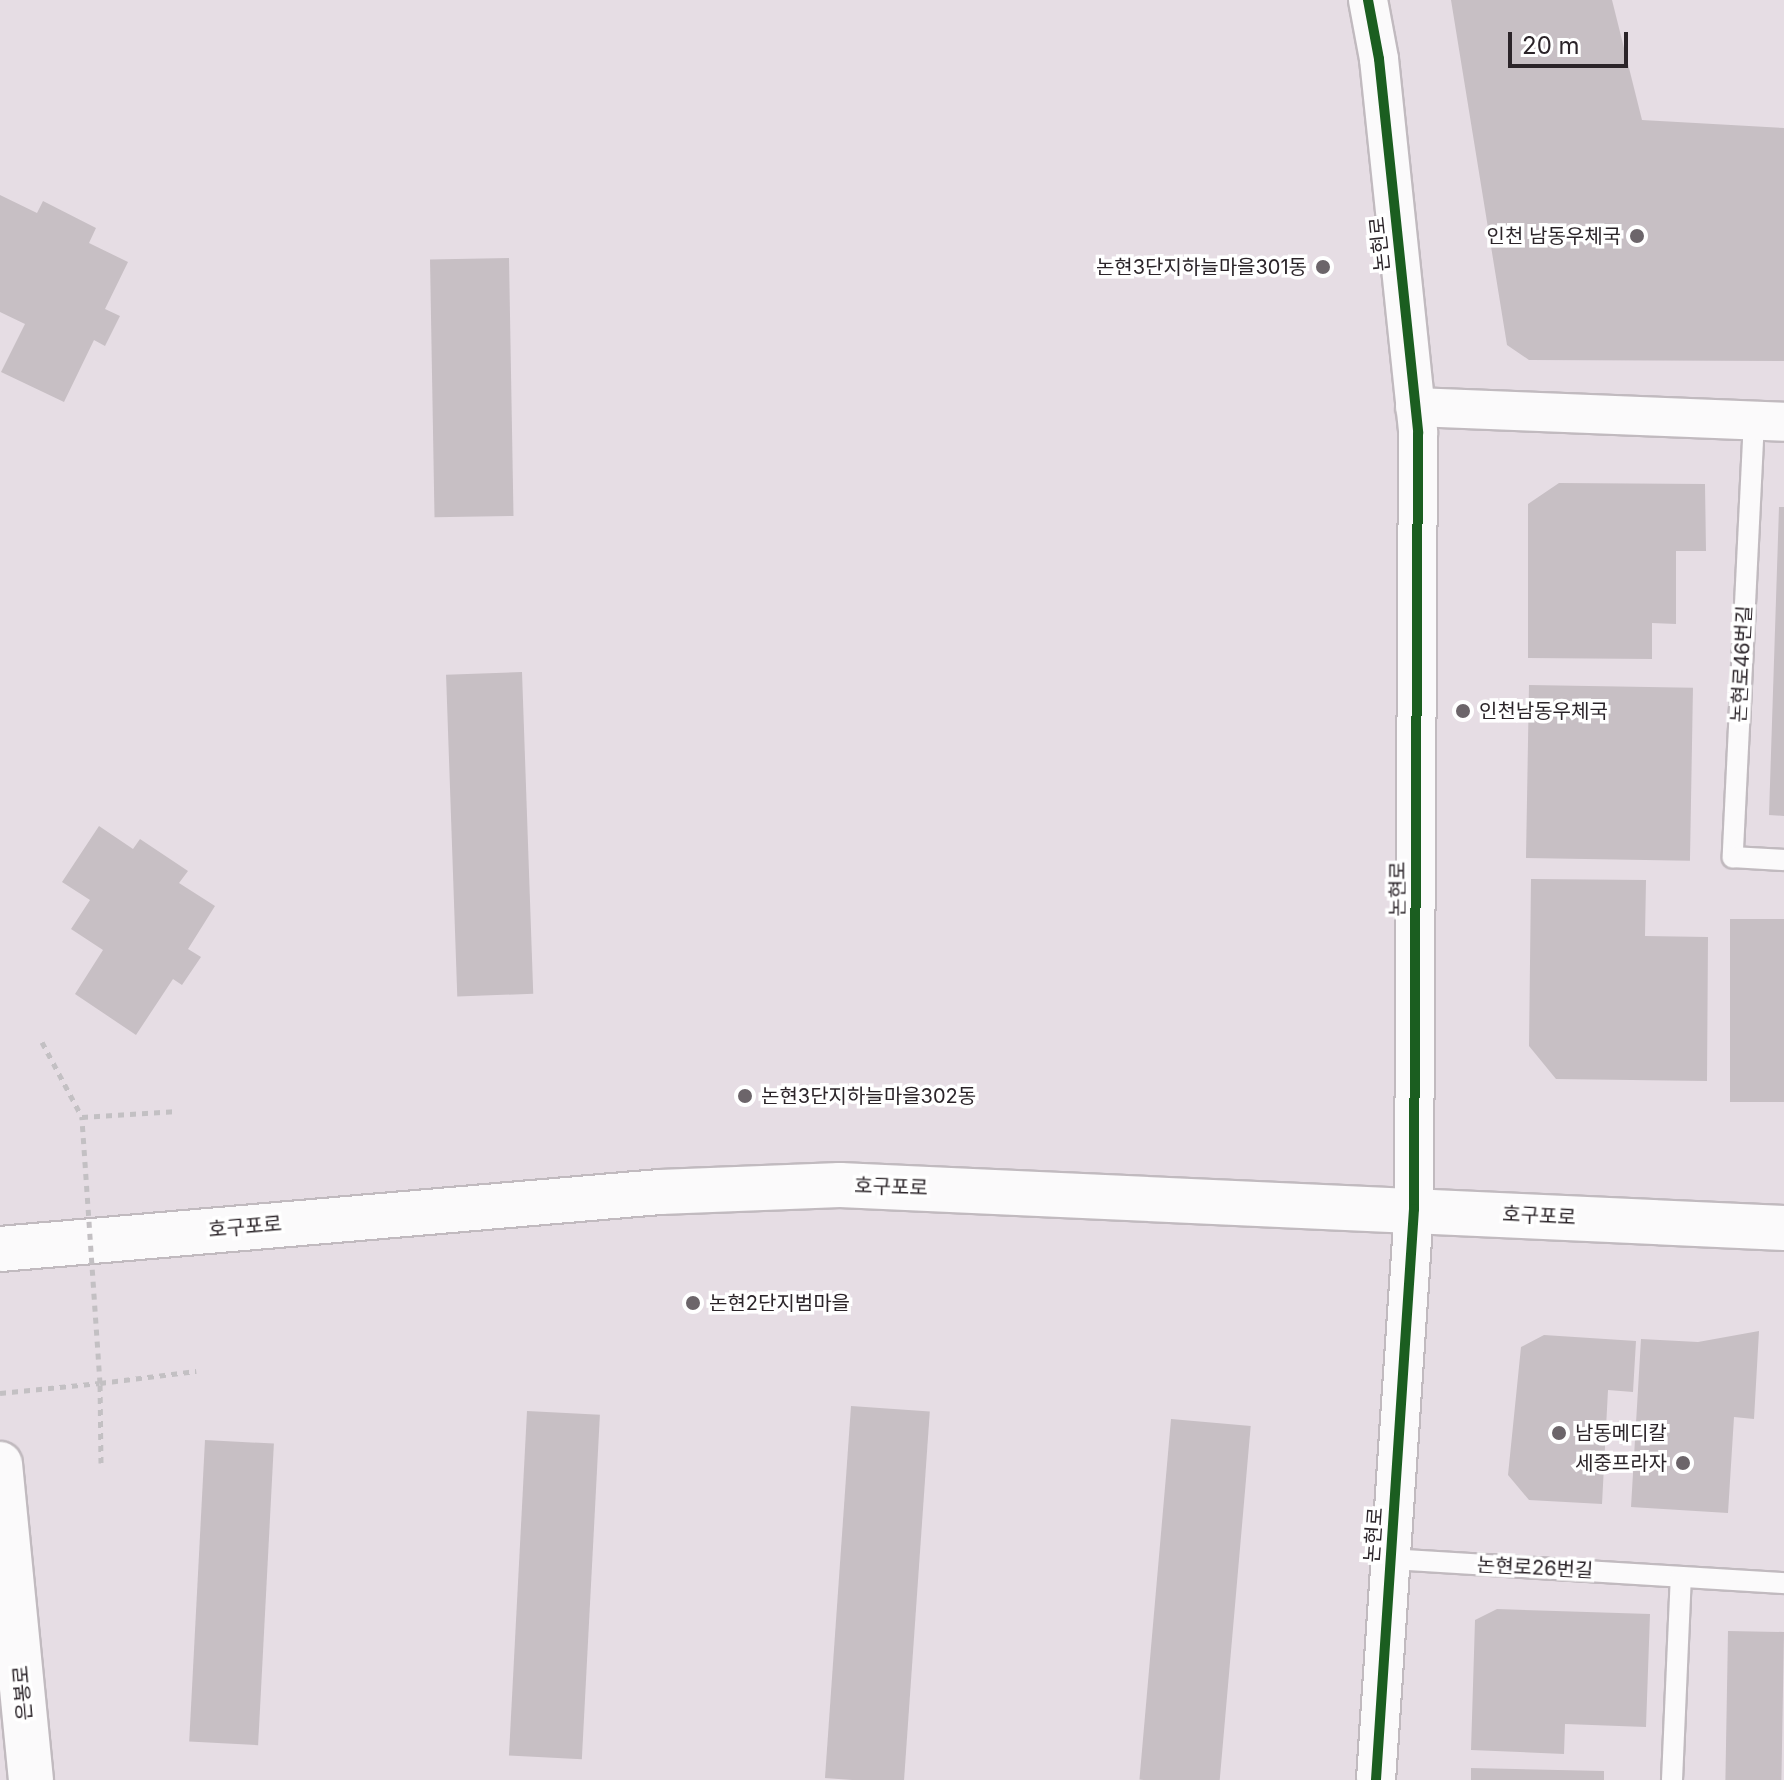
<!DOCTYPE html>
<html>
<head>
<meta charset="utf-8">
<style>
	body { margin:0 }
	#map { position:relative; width:1784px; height:1780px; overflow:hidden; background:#e6dde4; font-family:Inter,"Noto Sans KR",sans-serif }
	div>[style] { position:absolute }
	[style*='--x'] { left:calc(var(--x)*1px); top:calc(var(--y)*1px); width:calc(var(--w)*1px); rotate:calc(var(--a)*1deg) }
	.building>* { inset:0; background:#c7bfc4; transform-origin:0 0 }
	.path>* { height:5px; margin-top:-2.5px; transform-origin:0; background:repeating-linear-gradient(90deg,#c3c0c3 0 6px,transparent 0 12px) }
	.roads { filter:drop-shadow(2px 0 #c1babf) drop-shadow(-2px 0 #c1babf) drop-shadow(0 2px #c1babf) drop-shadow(0 -2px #c1babf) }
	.lane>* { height:20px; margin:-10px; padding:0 10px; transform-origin:10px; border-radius:10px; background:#fbfafb }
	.street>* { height:38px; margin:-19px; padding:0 19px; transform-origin:19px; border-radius:19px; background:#fbfafb }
	.secondary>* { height:44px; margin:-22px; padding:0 22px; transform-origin:22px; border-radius:22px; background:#fbfafb }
	.path-bridge>* { height:5px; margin-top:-2.5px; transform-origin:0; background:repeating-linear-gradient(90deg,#c3c0c3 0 6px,transparent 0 12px) }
	.cycleway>* { height:10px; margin:-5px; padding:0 5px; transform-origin:5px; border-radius:5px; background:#1b5e20 }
	.dots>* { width:22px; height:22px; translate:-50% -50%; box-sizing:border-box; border:4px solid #fff; border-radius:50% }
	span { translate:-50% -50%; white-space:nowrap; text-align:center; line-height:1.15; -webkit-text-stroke:7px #fff; paint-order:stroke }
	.poi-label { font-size:20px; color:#2b2429 }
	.right { translate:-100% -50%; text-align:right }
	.left { translate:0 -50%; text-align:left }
	.street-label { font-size:20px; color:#2b2429 }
	.scale { position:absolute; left:1508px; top:32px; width:120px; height:36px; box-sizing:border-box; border:4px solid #2b2429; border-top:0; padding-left:10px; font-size:24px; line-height:28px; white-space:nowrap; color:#2b2429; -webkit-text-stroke:6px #fff; paint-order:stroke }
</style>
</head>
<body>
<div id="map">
	<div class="building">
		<i style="clip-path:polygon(1451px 0,1612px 0,1642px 120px,1784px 128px,1784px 361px,1529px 360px,1507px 345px)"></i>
		<i style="clip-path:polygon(0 195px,37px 213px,43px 201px,96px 228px,89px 243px,128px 262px,105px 309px,120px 316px,105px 346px,94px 340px,64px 402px,1px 372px,25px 324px,0 312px)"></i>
		<i style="left:509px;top:258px;width:258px;height:79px;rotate:89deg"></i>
		<i style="clip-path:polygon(1559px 483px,1705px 484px,1706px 551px,1676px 551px,1676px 624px,1652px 623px,1652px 659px,1528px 658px,1528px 504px)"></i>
		<i style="clip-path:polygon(1779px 507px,1784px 507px,1784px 816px,1769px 815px)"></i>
		<i style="left:522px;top:672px;width:322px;height:76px;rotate:88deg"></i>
		<i style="left:1529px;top:685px;width:164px;height:173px;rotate:1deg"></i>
		<i style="clip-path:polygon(99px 826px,133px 849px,140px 839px,188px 871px,179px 883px,215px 906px,188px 949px,201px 957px,182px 985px,173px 979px,136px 1035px,75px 994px,103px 950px,71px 929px,90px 900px,62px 882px)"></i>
		<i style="clip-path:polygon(1531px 879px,1646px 880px,1645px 936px,1708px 937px,1707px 1081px,1556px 1079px,1529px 1046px)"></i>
		<i style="left:1730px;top:919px;width:54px;height:183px"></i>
		<i style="clip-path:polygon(1759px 1331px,1754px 1419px,1734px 1417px,1728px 1513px,1631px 1507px,1641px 1339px,1698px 1342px)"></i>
		<i style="clip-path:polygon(1544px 1335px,1636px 1341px,1633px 1392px,1608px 1390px,1602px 1504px,1529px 1500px,1508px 1475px,1521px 1347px)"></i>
		<i style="left:851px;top:1406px;width:79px;height:373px;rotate:4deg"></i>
		<i style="left:527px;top:1411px;width:73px;height:345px;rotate:3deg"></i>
		<i style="left:1171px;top:1419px;width:80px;height:362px;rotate:5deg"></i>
		<i style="left:205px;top:1440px;width:69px;height:302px;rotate:3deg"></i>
		<i style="clip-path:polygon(1497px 1609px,1650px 1614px,1646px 1727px,1565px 1724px,1564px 1754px,1471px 1750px,1475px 1620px)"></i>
		<i style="left:1728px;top:1631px;width:56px;height:149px;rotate:1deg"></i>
		<i style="clip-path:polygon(1471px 1768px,1604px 1771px,1604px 1780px,1471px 1780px)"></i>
	</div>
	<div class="path">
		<i style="--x:42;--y:1042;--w:85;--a:61.9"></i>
		<i style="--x:82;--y:1117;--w:96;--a:-3.6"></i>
		<i style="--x:101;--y:1463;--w:80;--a:-90.7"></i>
		<i style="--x:100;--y:1383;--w:97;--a:-7.1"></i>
	</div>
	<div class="roads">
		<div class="lane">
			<i style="--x:1754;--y:420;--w:438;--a:92.8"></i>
			<i style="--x:1733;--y:857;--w:51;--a:3.4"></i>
			<i style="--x:1390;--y:1559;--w:395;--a:3.5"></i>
			<i style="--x:1672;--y:1780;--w:203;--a:-87.5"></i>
		</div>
		<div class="street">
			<i style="--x:1368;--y:0;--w:60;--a:79.4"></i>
			<i style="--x:1379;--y:59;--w:376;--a:84"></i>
			<i style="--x:1418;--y:433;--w:776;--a:90.3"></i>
			<i style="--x:1414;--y:1209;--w:572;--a:93.81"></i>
			<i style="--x:1415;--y:407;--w:369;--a:2.3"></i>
		</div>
		<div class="secondary">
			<i style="--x:0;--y:1249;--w:662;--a:-4.94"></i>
			<i style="--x:660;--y:1192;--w:180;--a:-2.2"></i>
			<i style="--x:840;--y:1185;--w:945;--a:2.61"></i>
			<i style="--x:0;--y:1464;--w:318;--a:84.4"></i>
		</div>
	</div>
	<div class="path-bridge">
		<i style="--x:0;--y:1393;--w:100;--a:-5.7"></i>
		<i style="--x:100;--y:1383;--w:267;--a:-93.9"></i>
	</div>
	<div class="cycleway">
		<i style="--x:1368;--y:0;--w:60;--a:79.4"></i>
		<i style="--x:1379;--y:59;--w:376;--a:84"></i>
		<i style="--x:1418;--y:433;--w:776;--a:90.3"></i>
		<i style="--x:1414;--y:1209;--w:572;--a:93.81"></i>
	</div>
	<div class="dots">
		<i style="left:1637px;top:236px;background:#6c656a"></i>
		<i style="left:1323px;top:267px;background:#6c656a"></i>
		<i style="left:1463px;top:711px;background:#6c656a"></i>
		<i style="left:745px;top:1096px;background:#6c656a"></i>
		<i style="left:693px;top:1303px;background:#6c656a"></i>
		<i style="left:1559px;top:1433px;background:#6c656a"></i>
		<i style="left:1683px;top:1463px;background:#6c656a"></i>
	</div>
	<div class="poi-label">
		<span class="right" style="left:1621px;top:236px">인천 남동우체국</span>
		<span class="right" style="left:1307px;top:267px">논현3단지하늘마을301동</span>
		<span class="left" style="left:1479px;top:711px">인천남동우체국</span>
		<span class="left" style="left:761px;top:1096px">논현3단지하늘마을302동</span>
		<span class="left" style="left:709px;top:1303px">논현2단지범마을</span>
		<span class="left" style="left:1575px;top:1433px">남동메디칼</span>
		<span class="right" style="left:1667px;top:1463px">세중프라자</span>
	</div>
	<div class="street-label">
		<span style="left:1380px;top:244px;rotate:-96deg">논현로</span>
		<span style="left:1742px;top:664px;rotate:-87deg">논현로46번길</span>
		<span style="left:1398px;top:889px;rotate:-90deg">논현로</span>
		<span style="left:891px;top:1187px;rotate:2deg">호구포로</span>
		<span style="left:1539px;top:1216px;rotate:3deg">호구포로</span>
		<span style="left:245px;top:1227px;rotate:-5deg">호구포로</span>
		<span style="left:1374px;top:1535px;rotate:-86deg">논현로</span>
		<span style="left:1535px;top:1568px;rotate:3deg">논현로26번길</span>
		<span style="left:23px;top:1693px;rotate:-95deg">은봉로</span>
	</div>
	<div class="scale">20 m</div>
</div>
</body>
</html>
